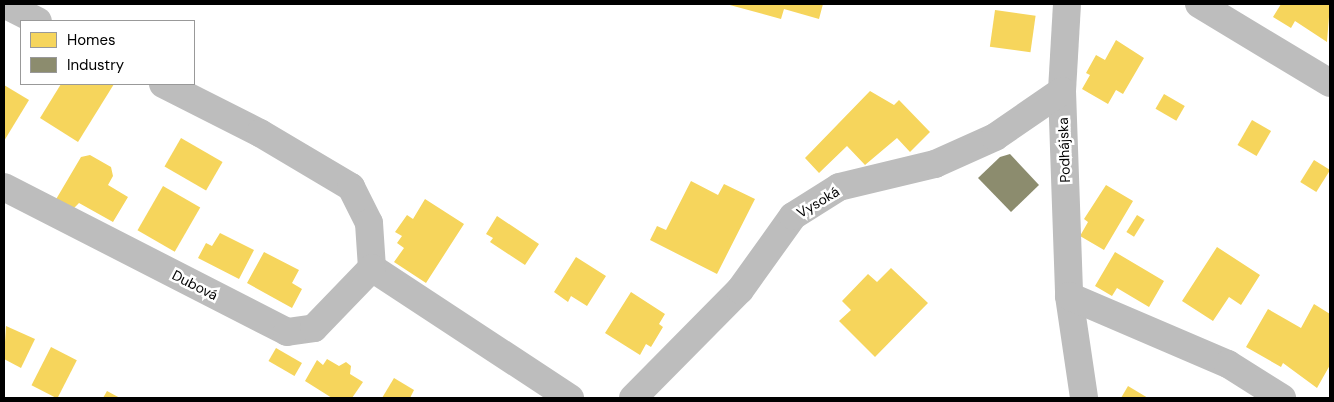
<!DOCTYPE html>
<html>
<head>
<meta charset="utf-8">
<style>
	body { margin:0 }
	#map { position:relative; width:1334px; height:402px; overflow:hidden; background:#fff; font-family:"DM Sans",sans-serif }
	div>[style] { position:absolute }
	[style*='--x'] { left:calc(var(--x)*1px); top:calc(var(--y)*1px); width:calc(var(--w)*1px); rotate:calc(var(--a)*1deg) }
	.homes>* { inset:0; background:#f6d55c; transform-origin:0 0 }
	.industry>* { inset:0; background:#8c8c6e }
	.minor>* { height:28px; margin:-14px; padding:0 14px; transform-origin:14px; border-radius:14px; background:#bdbdbd }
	span { translate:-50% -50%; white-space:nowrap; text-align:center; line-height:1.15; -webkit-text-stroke:5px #fff; paint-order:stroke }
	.street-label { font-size:14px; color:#000 }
	.frame { position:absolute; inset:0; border:5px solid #000; pointer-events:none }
	.legend { position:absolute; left:20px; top:20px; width:175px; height:65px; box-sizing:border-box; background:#fff; border:1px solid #999; margin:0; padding:6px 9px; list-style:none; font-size:15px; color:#000 }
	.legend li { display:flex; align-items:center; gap:10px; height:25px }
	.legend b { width:25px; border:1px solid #999 }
</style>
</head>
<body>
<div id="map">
	<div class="homes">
		<i style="clip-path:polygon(726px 4px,823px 4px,819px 19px,784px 9px,781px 19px)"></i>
		<i style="clip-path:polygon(1281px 4px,1330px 4px,1327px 42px,1295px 21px,1291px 28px,1273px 17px)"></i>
		<i style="left:995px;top:10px;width:41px;height:37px;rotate:8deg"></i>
		<i style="clip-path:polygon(1116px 40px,1144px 58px,1123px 94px,1116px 90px,1108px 104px,1082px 89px,1090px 75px,1086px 73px,1096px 55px,1105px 60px)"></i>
		<i style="clip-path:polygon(61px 84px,114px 84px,78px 142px,40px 118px)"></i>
		<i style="clip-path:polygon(4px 85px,29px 100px,4px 141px)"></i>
		<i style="clip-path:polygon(870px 91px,894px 105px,899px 100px,930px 132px,910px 152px,897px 138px,865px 165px,847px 146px,819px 173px,805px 158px)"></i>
		<i style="left:1164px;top:94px;width:24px;height:17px;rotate:30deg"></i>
		<i style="left:1252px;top:120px;width:22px;height:29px;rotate:30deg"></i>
		<i style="left:181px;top:138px;width:48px;height:33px;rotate:30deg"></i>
		<i style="clip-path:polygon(90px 155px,111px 167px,113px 176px,108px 185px,128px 197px,113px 222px,79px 203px,72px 210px,55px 201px,81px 157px)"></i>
		<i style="left:1314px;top:160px;width:19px;height:26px;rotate:32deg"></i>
		<i style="clip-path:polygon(691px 181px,718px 195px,724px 184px,755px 199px,717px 274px,650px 240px,657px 226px,666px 230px)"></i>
		<i style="clip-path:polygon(1106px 185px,1133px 201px,1104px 250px,1080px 236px,1088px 222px,1084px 219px)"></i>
		<i style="left:163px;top:186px;width:43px;height:51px;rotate:30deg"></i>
		<i style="clip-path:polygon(425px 199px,464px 224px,426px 283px,394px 262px,404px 248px,397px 243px,402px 236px,395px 232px,407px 215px,413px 219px)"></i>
		<i style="left:1137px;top:215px;width:9px;height:20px;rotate:32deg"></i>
		<i style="clip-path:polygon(497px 216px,539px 244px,525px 265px,490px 242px,493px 238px,486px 234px)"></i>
		<i style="clip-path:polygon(220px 233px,254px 250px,239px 279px,198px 258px,206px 243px,212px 246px)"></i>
		<i style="clip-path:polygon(1217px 247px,1260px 275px,1241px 305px,1229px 297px,1213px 321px,1182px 301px)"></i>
		<i style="clip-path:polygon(264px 252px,299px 270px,292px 283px,302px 289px,292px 308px,247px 283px)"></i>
		<i style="clip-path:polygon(1115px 252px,1164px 281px,1149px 307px,1117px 288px,1112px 296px,1095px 286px)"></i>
		<i style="clip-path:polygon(576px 257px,606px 276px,587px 306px,571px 296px,568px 302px,554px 292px)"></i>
		<i style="clip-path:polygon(891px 268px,928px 303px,875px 357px,839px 321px,851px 310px,842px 301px,868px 274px,877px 282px)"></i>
		<i style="clip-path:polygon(631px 292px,665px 314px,659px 324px,663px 327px,651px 347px,646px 344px,640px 355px,605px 333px)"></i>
		<i style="clip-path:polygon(1314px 304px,1330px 314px,1330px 365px,1317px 388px,1283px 363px,1281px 367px,1246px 347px,1268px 309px,1301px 328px)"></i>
		<i style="clip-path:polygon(6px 326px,35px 339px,21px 368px,4px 359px)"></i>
		<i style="left:51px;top:347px;width:29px;height:43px;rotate:27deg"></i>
		<i style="left:276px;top:348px;width:30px;height:15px;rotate:30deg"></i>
		<i style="clip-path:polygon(327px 359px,339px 366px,346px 362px,351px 366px,350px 374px,363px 382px,352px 398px,332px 398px,305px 381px,317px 360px,323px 365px)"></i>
		<i style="clip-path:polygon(394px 378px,414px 390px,410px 398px,382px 398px)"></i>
		<i style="clip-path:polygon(1128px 386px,1148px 398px,1121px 398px)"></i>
		<i style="clip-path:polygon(107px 391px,120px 398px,103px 398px)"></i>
	</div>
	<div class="industry">
		<i style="clip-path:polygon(1010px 154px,1039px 185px,1011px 212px,978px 178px,1000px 157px)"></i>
	</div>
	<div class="minor">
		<i style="--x:4;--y:4;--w:38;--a:27"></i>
		<i style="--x:1067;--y:4;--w:87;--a:93.3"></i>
		<i style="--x:1062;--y:91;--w:205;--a:88"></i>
		<i style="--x:1069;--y:296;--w:103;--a:81.6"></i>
		<i style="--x:1199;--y:4;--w:153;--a:31.1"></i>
		<i style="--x:163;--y:84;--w:109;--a:26.8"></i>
		<i style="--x:260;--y:133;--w:106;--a:30.7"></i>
		<i style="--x:351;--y:187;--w:40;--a:63.4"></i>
		<i style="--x:369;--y:223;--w:45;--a:86.2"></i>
		<i style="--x:372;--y:268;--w:237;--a:33.3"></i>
		<i style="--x:4;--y:187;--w:318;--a:27.1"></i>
		<i style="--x:287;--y:332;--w:27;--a:-8"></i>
		<i style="--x:314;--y:328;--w:83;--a:-46"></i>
		<i style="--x:1069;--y:296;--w:173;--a:23.2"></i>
		<i style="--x:1228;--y:364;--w:64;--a:32.2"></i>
		<i style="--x:633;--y:398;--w:152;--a:-45.3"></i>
		<i style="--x:740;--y:290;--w:91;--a:-54.4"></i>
		<i style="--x:793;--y:216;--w:54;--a:-32.2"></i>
		<i style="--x:839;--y:187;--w:99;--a:-13.5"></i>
		<i style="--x:935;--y:164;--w:66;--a:-24.2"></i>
		<i style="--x:995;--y:137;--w:81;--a:-34.5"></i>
	</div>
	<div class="street-label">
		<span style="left:1064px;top:150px;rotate:-92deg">Podhájska</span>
		<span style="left:818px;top:202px;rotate:-31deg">Vysoká</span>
		<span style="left:195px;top:285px;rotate:27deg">Dubová</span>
	</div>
	<div class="frame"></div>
	<ul class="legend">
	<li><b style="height:14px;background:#f6d55c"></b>Homes</li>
	<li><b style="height:14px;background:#8c8c6e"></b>Industry</li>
	</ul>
</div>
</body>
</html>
